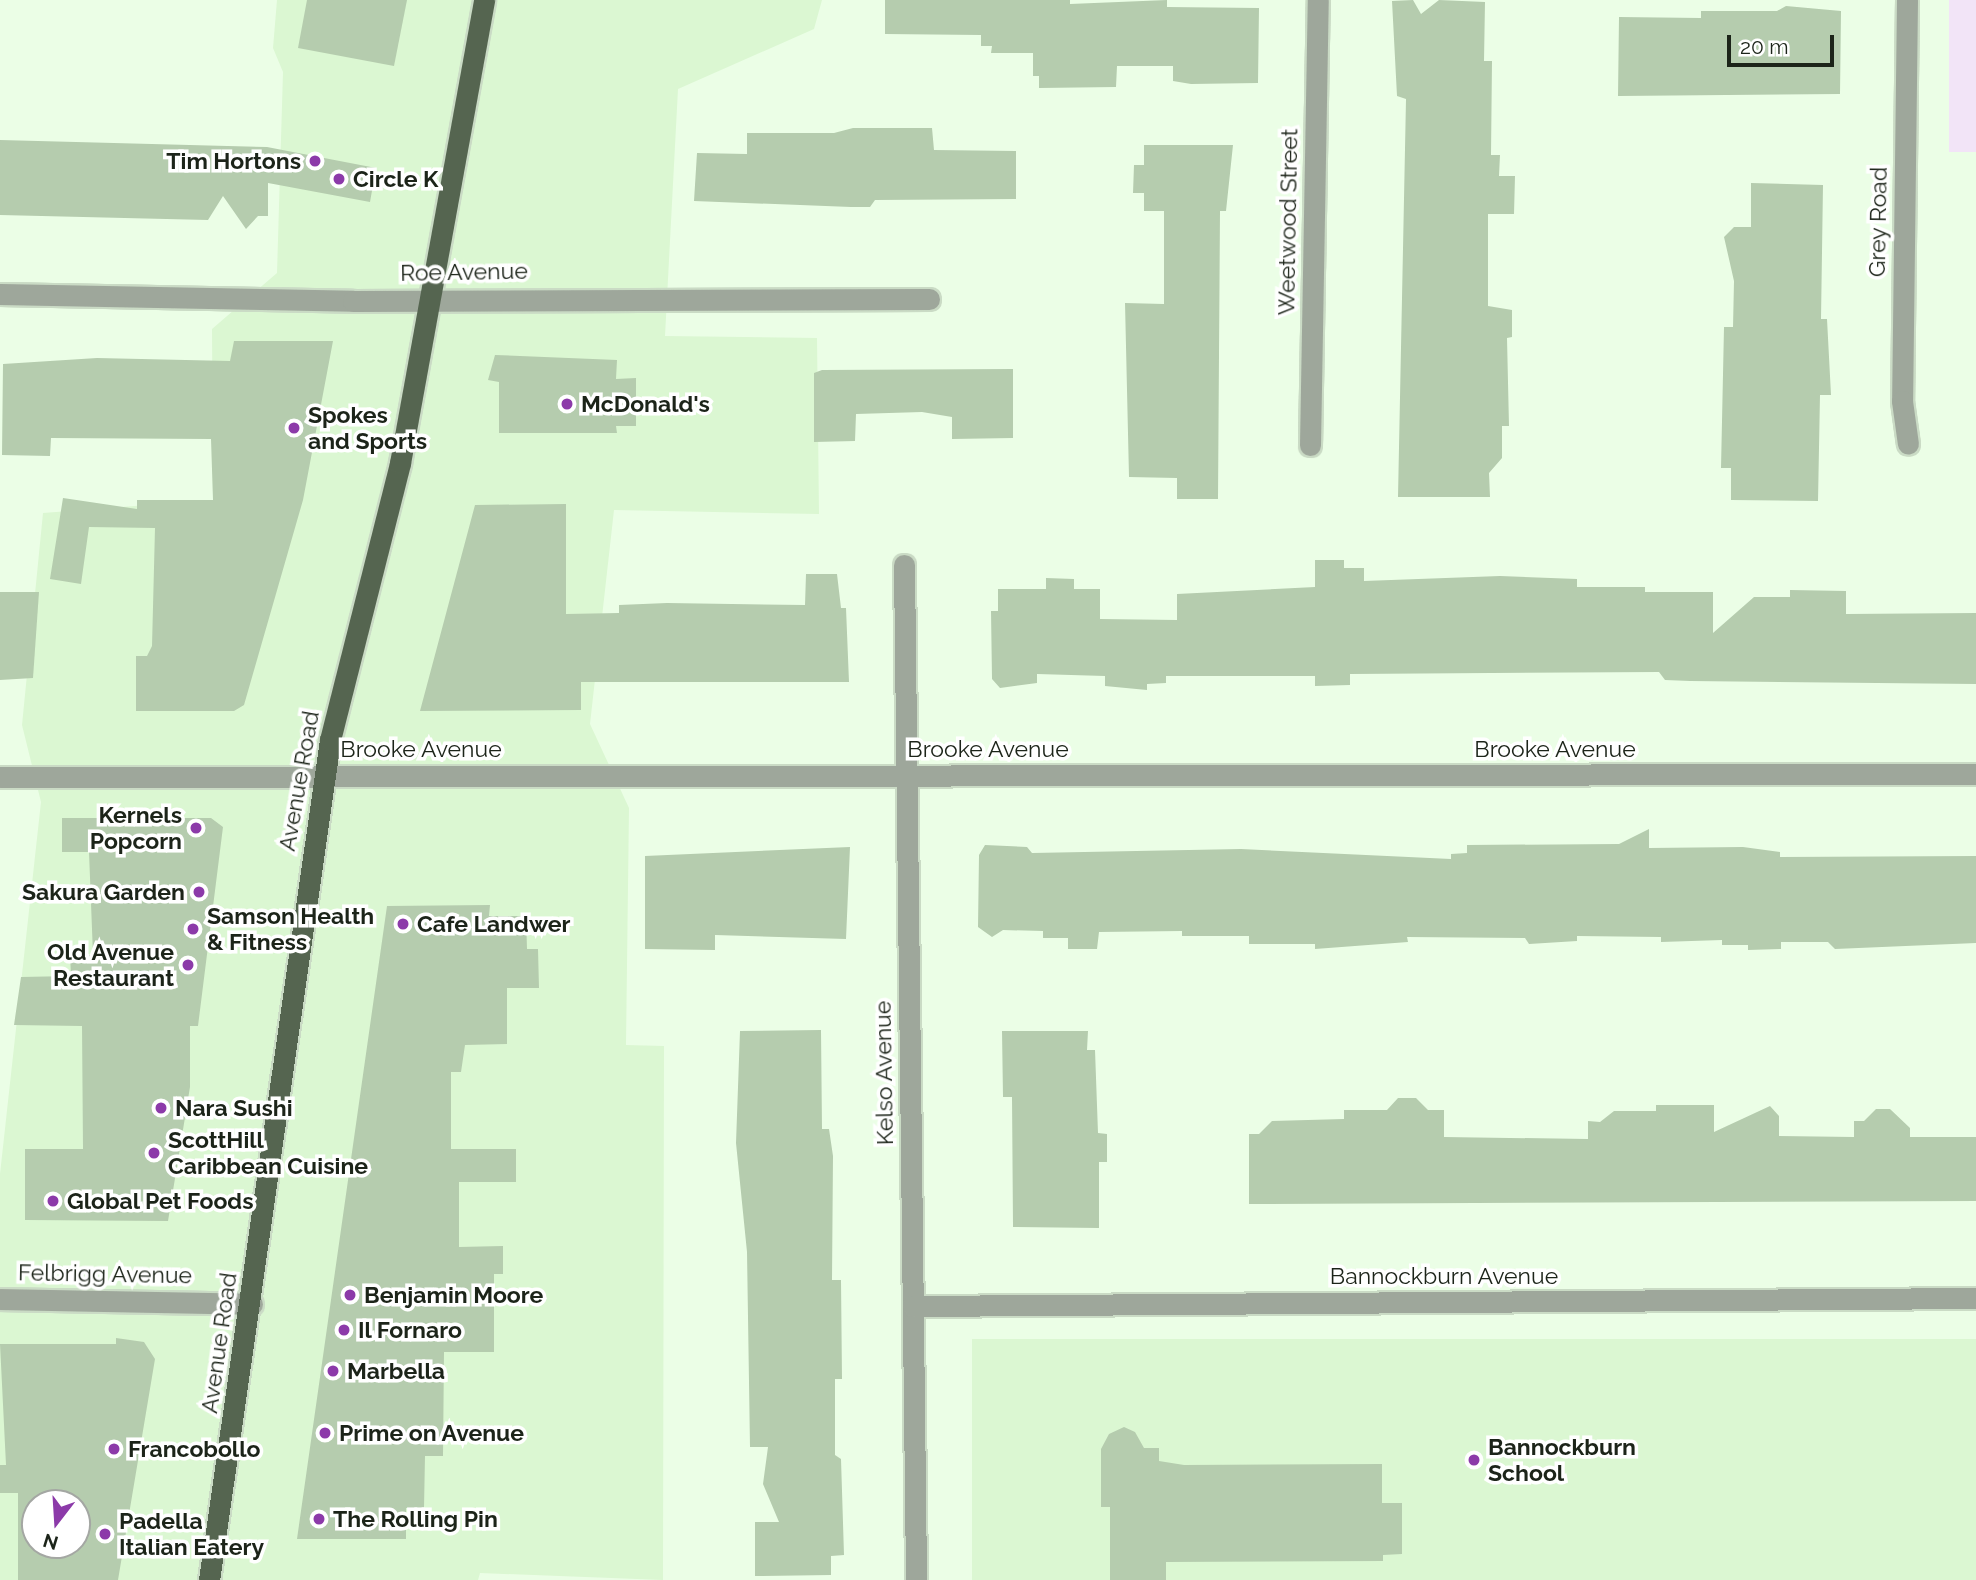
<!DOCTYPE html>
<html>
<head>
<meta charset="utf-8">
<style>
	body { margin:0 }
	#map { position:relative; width:1976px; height:1580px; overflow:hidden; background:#ebfee6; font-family:Raleway,sans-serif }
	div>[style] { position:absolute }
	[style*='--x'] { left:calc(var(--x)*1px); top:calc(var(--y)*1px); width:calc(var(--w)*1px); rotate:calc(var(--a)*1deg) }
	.built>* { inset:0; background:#dbf7d2; transform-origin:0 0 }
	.green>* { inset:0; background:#f2e4f7; transform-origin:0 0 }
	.building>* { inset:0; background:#b5ccae }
	.roads { filter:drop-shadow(2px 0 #cadbc5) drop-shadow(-2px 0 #cadbc5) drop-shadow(0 2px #cadbc5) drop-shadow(0 -2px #cadbc5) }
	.minor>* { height:21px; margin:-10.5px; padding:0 10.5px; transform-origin:10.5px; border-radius:10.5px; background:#9ea79b }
	.major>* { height:21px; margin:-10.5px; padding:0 10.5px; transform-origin:10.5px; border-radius:10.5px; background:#556550 }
	.dots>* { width:19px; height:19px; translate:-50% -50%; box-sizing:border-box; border:4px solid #fff; border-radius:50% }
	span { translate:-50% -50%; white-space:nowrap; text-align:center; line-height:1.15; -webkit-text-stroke:7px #fff; paint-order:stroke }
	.poi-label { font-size:23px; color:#1c2419; font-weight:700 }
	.right { translate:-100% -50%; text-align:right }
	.left { translate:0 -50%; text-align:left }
	.street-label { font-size:23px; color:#1c2419 }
	.north { position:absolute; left:21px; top:1489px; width:70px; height:70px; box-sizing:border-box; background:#fff; border:2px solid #a4a7a3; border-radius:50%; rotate:197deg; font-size:19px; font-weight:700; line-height:28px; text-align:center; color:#1c2419 }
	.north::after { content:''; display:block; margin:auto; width:24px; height:32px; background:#8c3aa9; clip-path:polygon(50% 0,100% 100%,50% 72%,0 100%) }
	.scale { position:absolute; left:1727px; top:35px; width:107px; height:32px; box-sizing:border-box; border:4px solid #1c2419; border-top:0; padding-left:9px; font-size:21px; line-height:24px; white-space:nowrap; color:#1c2419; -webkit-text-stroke:5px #fff; paint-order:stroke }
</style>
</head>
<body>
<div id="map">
	<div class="built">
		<i style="clip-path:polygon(evenodd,277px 0,822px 0,814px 29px,678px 89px,665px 336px,817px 338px,819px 514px,614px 510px,590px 724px,629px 808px,626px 1045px,664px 1046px,663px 1580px,480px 1573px,478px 1580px,0 1580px,0 1174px,41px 802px,22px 725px,43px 513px,213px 500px,212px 329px,277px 273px,283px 72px,273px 48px,277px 0,35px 1503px,77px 1503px,77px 1545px,35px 1545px,35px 1503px)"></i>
		<i style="left:1976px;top:1339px;width:241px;height:1004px;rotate:90deg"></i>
	</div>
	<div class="green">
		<i style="left:1949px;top:0;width:27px;height:152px"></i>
	</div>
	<div class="building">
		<i style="clip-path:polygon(307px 0,407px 0,394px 66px,298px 48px)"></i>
		<i style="clip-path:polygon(885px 0,1070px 0,1070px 4px,1167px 0,1167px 7px,1259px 8px,1258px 83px,1191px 84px,1173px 81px,1173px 66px,1117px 66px,1116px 87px,1039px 88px,1039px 76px,1033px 76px,1033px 53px,991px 53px,992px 46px,981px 46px,981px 35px,885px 34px)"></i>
		<i style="clip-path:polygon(1413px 0,1421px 14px,1439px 0,1485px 2px,1484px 61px,1492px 61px,1491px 155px,1500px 155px,1499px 176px,1515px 176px,1514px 214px,1488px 214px,1488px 306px,1512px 310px,1512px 337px,1507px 338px,1509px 426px,1502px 426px,1502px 458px,1489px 473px,1490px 497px,1398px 497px,1406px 99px,1397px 96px,1392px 1px)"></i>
		<i style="clip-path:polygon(1786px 6px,1841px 11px,1840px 94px,1618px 96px,1619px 17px,1701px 18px,1701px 11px,1777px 11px)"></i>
		<i style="clip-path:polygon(853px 128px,932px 128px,934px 150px,1016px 151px,1016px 199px,875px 200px,870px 207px,851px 207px,694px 201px,697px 153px,747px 154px,747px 133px,834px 133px)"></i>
		<i style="clip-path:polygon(0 140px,267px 147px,376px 168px,370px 202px,268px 183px,268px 216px,258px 216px,246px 229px,223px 196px,208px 220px,0 215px)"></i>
		<i style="clip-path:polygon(1144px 145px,1233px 145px,1226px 211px,1220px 211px,1218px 499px,1177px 499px,1177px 478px,1129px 477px,1125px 303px,1164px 304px,1164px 211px,1144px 211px,1144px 193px,1133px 193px,1134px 165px,1144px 165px)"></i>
		<i style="clip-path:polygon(1751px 183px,1823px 185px,1821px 319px,1827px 319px,1831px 395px,1820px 395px,1818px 501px,1731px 500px,1731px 468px,1721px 468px,1724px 327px,1733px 327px,1734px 281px,1724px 237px,1734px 227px,1751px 227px)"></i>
		<i style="clip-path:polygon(234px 341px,333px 341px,303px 500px,244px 705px,234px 711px,136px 711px,136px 656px,147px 656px,152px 646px,155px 528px,89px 527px,81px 584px,50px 579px,63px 498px,137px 509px,137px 500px,213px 500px,211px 439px,51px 438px,50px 456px,2px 455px,3px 364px,97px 358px,230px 361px)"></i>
		<i style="clip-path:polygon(495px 355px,617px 360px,616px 379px,636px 378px,636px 426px,616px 426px,617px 433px,499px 433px,499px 382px,488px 380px)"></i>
		<i style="clip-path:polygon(1013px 369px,1013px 438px,952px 439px,952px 417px,922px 412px,856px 414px,855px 441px,814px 442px,814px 373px,822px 370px)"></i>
		<i style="clip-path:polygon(566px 504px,566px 614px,619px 613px,619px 605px,667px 603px,805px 605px,806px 574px,837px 574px,841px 608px,846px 608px,849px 682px,581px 682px,581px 710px,420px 711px,475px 505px)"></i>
		<i style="clip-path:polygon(1315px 560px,1344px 560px,1344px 568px,1364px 568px,1364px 581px,1500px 576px,1577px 579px,1577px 587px,1645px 587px,1645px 592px,1713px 592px,1713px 633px,1754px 597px,1790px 597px,1790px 590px,1846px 591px,1846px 614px,1976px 613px,1976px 684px,1690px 681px,1665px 680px,1659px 672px,1350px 674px,1350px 685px,1315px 686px,1315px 676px,1166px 676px,1166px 683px,1147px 684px,1147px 690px,1105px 686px,1105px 676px,1037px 674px,1037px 683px,1000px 688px,992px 679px,991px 611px,998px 611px,998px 589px,1046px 589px,1046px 578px,1074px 579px,1074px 589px,1100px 589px,1100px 619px,1177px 620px,1177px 594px,1315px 587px)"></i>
		<i style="clip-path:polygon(0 592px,39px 592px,33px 678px,0 680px)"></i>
		<i style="clip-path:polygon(62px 818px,211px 818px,223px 827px,198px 1026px,190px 1026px,190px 1087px,168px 1221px,25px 1220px,25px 1149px,83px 1149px,82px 1026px,14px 1025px,21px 977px,71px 976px,70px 955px,93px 955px,89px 852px,62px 852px)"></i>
		<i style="clip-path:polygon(1649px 829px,1649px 848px,1743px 847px,1780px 852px,1780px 857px,1976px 856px,1976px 943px,1835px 949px,1828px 942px,1781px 942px,1781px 949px,1748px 950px,1748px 945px,1722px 945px,1722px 940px,1661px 942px,1661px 937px,1577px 936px,1577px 941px,1529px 944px,1525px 938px,1407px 937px,1408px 942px,1315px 949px,1315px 944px,1249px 944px,1249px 936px,1182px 936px,1182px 931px,1099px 932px,1097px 949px,1068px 949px,1068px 938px,1043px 938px,1043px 931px,1003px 930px,992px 937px,978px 927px,979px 855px,985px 845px,1027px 847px,1032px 853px,1241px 849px,1451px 859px,1451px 854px,1467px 853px,1467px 845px,1619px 844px)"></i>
		<i style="clip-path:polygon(850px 847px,846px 939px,715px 935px,715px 950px,645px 949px,645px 856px)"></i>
		<i style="clip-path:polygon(490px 905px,489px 916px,526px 916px,527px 949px,538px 949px,539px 988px,507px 988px,507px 1044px,465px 1045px,461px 1072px,451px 1072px,451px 1149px,516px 1149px,516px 1182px,459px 1182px,459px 1247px,503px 1246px,503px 1274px,494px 1274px,494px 1352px,444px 1352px,443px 1456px,425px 1456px,424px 1508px,406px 1508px,406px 1539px,297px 1539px,387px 906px)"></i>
		<i style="clip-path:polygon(821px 1030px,822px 1129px,829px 1129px,833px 1156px,832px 1280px,841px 1280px,842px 1379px,835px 1379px,835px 1455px,841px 1459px,844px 1555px,831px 1556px,831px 1575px,755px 1576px,755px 1522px,779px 1522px,763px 1484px,768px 1447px,750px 1447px,747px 1252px,736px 1143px,740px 1031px)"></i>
		<i style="clip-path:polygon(1002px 1031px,1088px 1031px,1087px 1050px,1095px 1050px,1098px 1133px,1107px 1134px,1107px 1162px,1099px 1162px,1099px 1228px,1013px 1227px,1012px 1097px,1003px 1097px)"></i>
		<i style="clip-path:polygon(1398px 1098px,1416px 1098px,1428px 1110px,1444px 1110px,1444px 1137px,1588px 1139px,1588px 1121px,1600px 1122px,1614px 1111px,1656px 1111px,1656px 1105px,1714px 1105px,1714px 1132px,1770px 1106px,1779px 1116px,1779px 1136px,1854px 1137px,1854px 1121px,1864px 1121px,1876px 1109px,1890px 1109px,1910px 1128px,1910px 1137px,1976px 1137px,1976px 1201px,1249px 1204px,1249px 1134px,1259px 1134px,1272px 1121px,1344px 1119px,1344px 1110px,1387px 1110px)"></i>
		<i style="clip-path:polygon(evenodd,116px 1338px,144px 1342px,155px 1359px,118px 1580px,18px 1580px,18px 1493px,0 1493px,0 1465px,6px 1465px,0 1344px,116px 1344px,116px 1338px,35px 1503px,77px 1503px,77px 1545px,35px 1545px,35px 1503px)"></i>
		<i style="clip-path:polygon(1124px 1427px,1135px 1432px,1144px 1448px,1159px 1448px,1159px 1461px,1184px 1465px,1382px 1464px,1382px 1503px,1402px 1503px,1402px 1554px,1383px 1555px,1383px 1561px,1166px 1562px,1166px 1580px,1110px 1580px,1110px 1507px,1101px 1507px,1101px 1449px,1109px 1434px)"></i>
	</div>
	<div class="roads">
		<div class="minor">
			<i style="--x:1907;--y:0;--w:401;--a:90.7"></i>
			<i style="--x:1902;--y:401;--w:43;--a:82.1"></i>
			<i style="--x:0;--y:294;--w:353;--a:1.1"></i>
			<i style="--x:353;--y:301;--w:576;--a:-0.2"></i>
			<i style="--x:1310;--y:445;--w:445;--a:-89"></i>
			<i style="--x:904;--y:565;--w:1015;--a:89.32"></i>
			<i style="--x:0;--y:777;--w:1976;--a:-0.09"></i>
			<i style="--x:0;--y:1299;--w:252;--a:1.1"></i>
			<i style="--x:913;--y:1306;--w:1063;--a:-0.43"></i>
		</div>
		<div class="major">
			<i style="--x:209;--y:1580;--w:849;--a:-81.8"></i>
			<i style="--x:330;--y:740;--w:286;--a:-75.8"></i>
			<i style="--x:400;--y:463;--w:471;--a:-79.7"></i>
		</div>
	</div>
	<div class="dots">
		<i style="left:315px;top:161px;background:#8c3aa9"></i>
		<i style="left:339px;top:179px;background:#8c3aa9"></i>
		<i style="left:567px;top:404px;background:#8c3aa9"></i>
		<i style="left:294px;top:428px;background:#8c3aa9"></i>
		<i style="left:196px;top:828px;background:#8c3aa9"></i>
		<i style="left:199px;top:892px;background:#8c3aa9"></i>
		<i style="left:403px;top:924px;background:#8c3aa9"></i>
		<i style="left:193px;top:929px;background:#8c3aa9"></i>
		<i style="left:188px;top:965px;background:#8c3aa9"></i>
		<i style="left:161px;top:1108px;background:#8c3aa9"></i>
		<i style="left:154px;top:1153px;background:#8c3aa9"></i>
		<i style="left:53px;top:1201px;background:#8c3aa9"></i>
		<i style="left:350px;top:1295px;background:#8c3aa9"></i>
		<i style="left:344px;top:1330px;background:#8c3aa9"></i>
		<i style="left:333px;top:1371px;background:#8c3aa9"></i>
		<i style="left:325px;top:1433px;background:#8c3aa9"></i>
		<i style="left:114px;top:1449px;background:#8c3aa9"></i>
		<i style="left:1474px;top:1460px;background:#8c3aa9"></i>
		<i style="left:319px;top:1519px;background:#8c3aa9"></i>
		<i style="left:105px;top:1534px;background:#8c3aa9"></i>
	</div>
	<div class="poi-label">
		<span class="right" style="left:301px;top:161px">Tim Hortons</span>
		<span class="left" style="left:353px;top:179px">Circle K</span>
		<span class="left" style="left:581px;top:404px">McDonald's</span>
		<span class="left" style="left:308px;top:428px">Spokes<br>and Sports</span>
		<span class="right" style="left:182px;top:828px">Kernels<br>Popcorn</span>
		<span class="right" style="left:185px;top:892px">Sakura Garden</span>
		<span class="left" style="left:207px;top:929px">Samson Health<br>&amp; Fitness</span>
		<span class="left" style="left:417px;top:924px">Cafe Landwer</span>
		<span class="right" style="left:174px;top:965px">Old Avenue<br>Restaurant</span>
		<span class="left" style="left:175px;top:1108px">Nara Sushi</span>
		<span class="left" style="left:168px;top:1153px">ScottHill<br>Caribbean Cuisine</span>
		<span class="left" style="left:67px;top:1201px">Global Pet Foods</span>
		<span class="left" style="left:364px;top:1295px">Benjamin Moore</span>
		<span class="left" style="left:358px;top:1330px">Il Fornaro</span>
		<span class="left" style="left:347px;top:1371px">Marbella</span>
		<span class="left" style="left:339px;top:1433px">Prime on Avenue</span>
		<span class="left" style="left:1488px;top:1460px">Bannockburn<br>School</span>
		<span class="left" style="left:128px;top:1449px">Francobollo</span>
		<span class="left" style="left:333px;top:1519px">The Rolling Pin</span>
		<span class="left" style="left:119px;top:1534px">Padella<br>Italian Eatery</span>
	</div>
	<div class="street-label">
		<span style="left:1288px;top:222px;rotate:-89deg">Weetwood Street</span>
		<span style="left:1878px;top:222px;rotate:-89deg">Grey Road</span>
		<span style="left:464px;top:272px;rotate:-1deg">Roe Avenue</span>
		<span style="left:421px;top:749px">Brooke Avenue</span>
		<span style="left:988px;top:749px">Brooke Avenue</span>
		<span style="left:1555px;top:749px">Brooke Avenue</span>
		<span style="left:299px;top:781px;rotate:-80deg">Avenue Road</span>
		<span style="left:884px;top:1073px;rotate:-91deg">Kelso Avenue</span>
		<span style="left:105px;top:1274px;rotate:1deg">Felbrigg Avenue</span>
		<span style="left:1444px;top:1276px">Bannockburn Avenue</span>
		<span style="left:219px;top:1343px;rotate:-82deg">Avenue Road</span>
	</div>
	<div class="north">N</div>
	<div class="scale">20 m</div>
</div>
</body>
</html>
